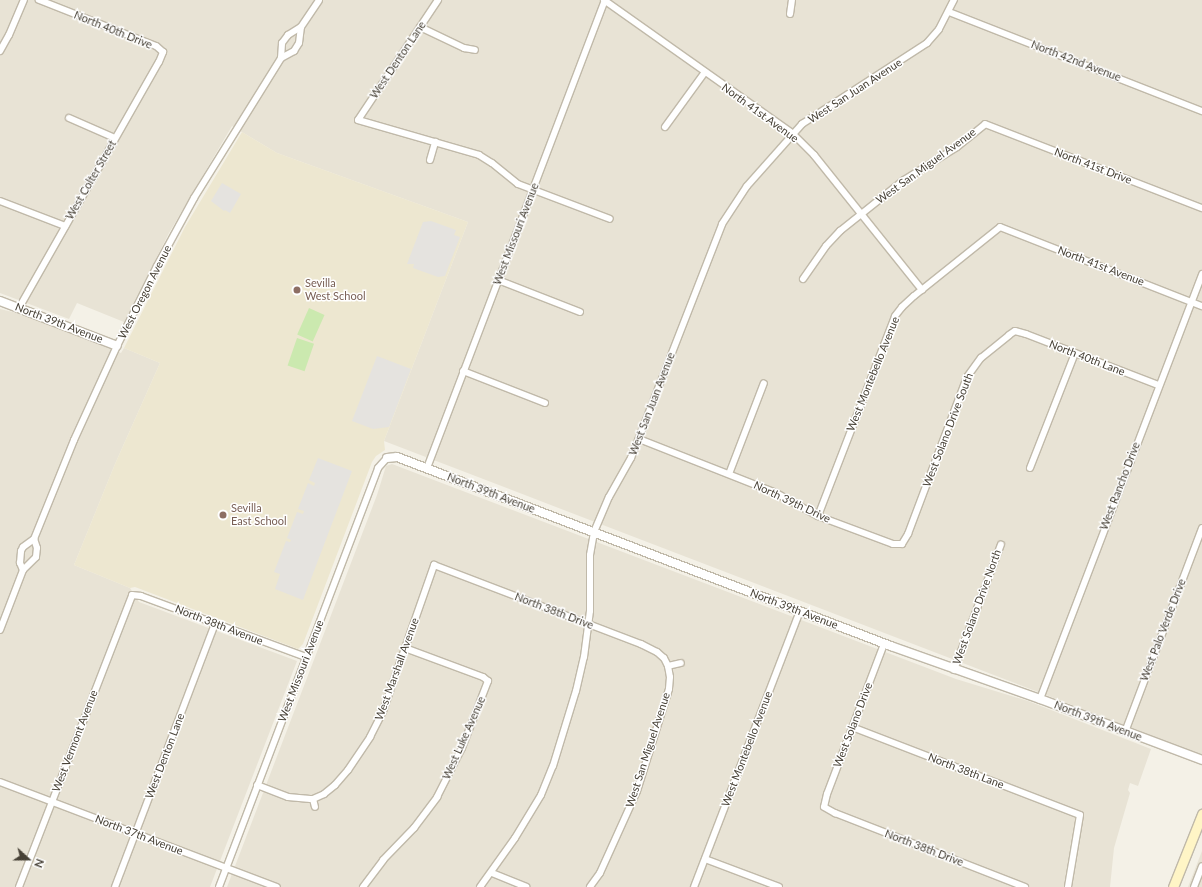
<!DOCTYPE html>
<html>
<head>
<meta charset="utf-8">
<style>
	body { margin:0 }
	#map { position:relative; width:1202px; height:887px; overflow:hidden; background:#f4f1e7; font-family:Lato,sans-serif }
	div>[style] { position:absolute }
	[style*='--x'] { left:calc(var(--x)*1px); top:calc(var(--y)*1px); width:calc(var(--w)*1px); rotate:calc(var(--a)*1deg) }
	.residential>* { inset:0; background:#e8e3d5 }
	.education>* { inset:0; background:#ede7d0 }
	.green>* { inset:0; background:#cbe9af; transform-origin:0 0 }
	.parking>* { inset:0; background:#e5e3df }
	.roads { filter:drop-shadow(1px 0 #c0b9a9) drop-shadow(-1px 0 #c0b9a9) drop-shadow(0 1px #c0b9a9) drop-shadow(0 -1px #c0b9a9) }
	.minor>* { height:6px; margin:-3px; padding:0 3px; transform-origin:3px; border-radius:3px; background:#fff }
	.tertiary>* { height:8px; margin:-4px; padding:0 4px; transform-origin:4px; border-radius:4px; background:#fff }
	.secondary>* { height:9px; margin:-4.5px; padding:0 4.5px; transform-origin:4.5px; border-radius:4.5px; background:#fff5c6 }
	.dots>* { width:11px; height:11px; translate:-50% -50%; box-sizing:border-box; border:2px solid #fff; border-radius:50% }
	span { translate:-50% -50%; white-space:nowrap; text-align:center; line-height:1.15; -webkit-text-stroke:3px #fff; paint-order:stroke }
	.street-label { font-size:11px; color:#474136 }
	.education-label { font-size:11px; color:#785e54 }
	.left { translate:0 -50%; text-align:left }
	.north { position:absolute; left:8px; top:839px; width:40px; height:40px; -webkit-text-stroke:3px #fff; paint-order:stroke; rotate:111deg; font-size:11px; font-weight:700; line-height:16px; text-align:center; color:#474136 }
	.north::after { content:''; display:block; margin:auto; width:14px; height:18px; background:#474136; clip-path:polygon(50% 0,100% 100%,50% 72%,0 100%) }
</style>
</head>
<body>
<div id="map">
	<div class="residential">
		<i style="clip-path:polygon(0 0,1202px 0,1202px 755px,384px 441px,468px 222px,277px 153px,232px 126px,169px 233px,124px 322px,77px 303px,69px 319px,0 293px)"></i>
		<i style="clip-path:polygon(0 309px,25px 315px,121px 353px,124px 348px,160px 363px,115px 464px,74px 565px,130px 588px,139px 602px,297px 661px,210px 887px,0 887px)"></i>
		<i style="clip-path:polygon(392px 464px,956px 679px,1028px 701px,1151px 749px,1138px 786px,1130px 783px,1128px 790px,1130px 793px,1114px 848px,1110px 887px,227px 887px,377px 495px,386px 466px)"></i>
		<i style="clip-path:polygon(1202px 851px,1202px 887px,1188px 887px)"></i>
	</div>
	<div class="education">
		<i style="clip-path:polygon(242px 132px,277px 153px,468px 222px,384px 441px,385px 450px,376px 456px,372px 462px,303px 644px,298px 649px,135px 587px,130px 588px,74px 565px,115px 464px,160px 363px,124px 348px,185px 227px)"></i>
	</div>
	<div class="green">
		<i style="left:309px;top:308px;width:17px;height:29px;rotate:24deg"></i>
		<i style="left:297px;top:338px;width:18px;height:29px;rotate:19deg"></i>
	</div>
	<div class="parking">
		<i style="clip-path:polygon(222px 183px,241px 194px,230px 213px,225px 210px,224px 211px,211px 201px)"></i>
		<i style="clip-path:polygon(431px 221px,456px 230px,454px 235px,460px 237px,445px 276px,438px 277px,413px 268px,414px 264px,407px 264px,423px 222px)"></i>
		<i style="clip-path:polygon(377px 356px,411px 369px,389px 427px,373px 429px,352px 421px)"></i>
		<i style="clip-path:polygon(318px 458px,352px 471px,303px 600px,275px 589px,280px 574px,274px 572px,286px 541px,290px 542px,291px 540px,287px 538px,297px 512px,303px 514px,304px 511px,298px 509px,308px 483px,314px 486px,315px 483px,309px 480px)"></i>
	</div>
	<div class="roads">
		<div class="minor">
			<i style="--x:438;--y:0;--w:144;--a:123.7"></i>
			<i style="--x:358;--y:120;--w:126;--a:16.1"></i>
			<i style="--x:479;--y:155;--w:15;--a:32"></i>
			<i style="--x:492;--y:163;--w:33;--a:39"></i>
			<i style="--x:518;--y:184;--w:98;--a:20.8"></i>
			<i style="--x:604;--y:0;--w:232;--a:35.3"></i>
			<i style="--x:793;--y:134;--w:30;--a:45"></i>
			<i style="--x:814;--y:155;--w:173;--a:51.3"></i>
			<i style="--x:949;--y:12;--w:272;--a:21.4"></i>
			<i style="--x:790;--y:14;--w:14;--a:-82"></i>
			<i style="--x:420;--y:27;--w:49;--a:25.5"></i>
			<i style="--x:464;--y:48;--w:11;--a:10"></i>
			<i style="--x:0;--y:51;--w:18;--a:-61"></i>
			<i style="--x:9;--y:35;--w:38;--a:-67"></i>
			<i style="--x:281;--y:58;--w:15;--a:-28"></i>
			<i style="--x:294;--y:51;--w:9;--a:-58"></i>
			<i style="--x:299;--y:43;--w:16;--a:-83"></i>
			<i style="--x:69;--y:118;--w:50;--a:23.5"></i>
			<i style="--x:665;--y:127;--w:68;--a:-54"></i>
			<i style="--x:430;--y:160;--w:19;--a:-74"></i>
			<i style="--x:0;--y:201;--w:70;--a:21"></i>
			<i style="--x:803;--y:279;--w:40;--a:-55.1"></i>
			<i style="--x:826;--y:246;--w:21;--a:-47"></i>
			<i style="--x:840;--y:231;--w:82;--a:-38.6"></i>
			<i style="--x:904;--y:180;--w:62;--a:-31.9"></i>
			<i style="--x:957;--y:147;--w:36;--a:-39"></i>
			<i style="--x:985;--y:124;--w:233;--a:21.2"></i>
			<i style="--x:498;--y:280;--w:88;--a:21.3"></i>
			<i style="--x:19;--y:308;--w:283;--a:-60.4"></i>
			<i style="--x:159;--y:62;--w:11;--a:-68"></i>
			<i style="--x:163;--y:52;--w:9;--a:-139"></i>
			<i style="--x:156;--y:46;--w:126;--a:-158.5"></i>
			<i style="--x:463;--y:371;--w:88;--a:21.3"></i>
			<i style="--x:639;--y:439;--w:147;--a:21.5"></i>
			<i style="--x:776;--y:493;--w:48;--a:28.7"></i>
			<i style="--x:818;--y:516;--w:80;--a:20.5"></i>
			<i style="--x:893;--y:544;--w:9;--a:0"></i>
			<i style="--x:902;--y:544;--w:12;--a:-59"></i>
			<i style="--x:908;--y:534;--w:168;--a:-69.4"></i>
			<i style="--x:967;--y:377;--w:24;--a:-54"></i>
			<i style="--x:981;--y:358;--w:36;--a:-39"></i>
			<i style="--x:1009;--y:335;--w:7;--a:-34"></i>
			<i style="--x:1015;--y:331;--w:11;--a:15"></i>
			<i style="--x:1026;--y:334;--w:142;--a:21.1"></i>
			<i style="--x:427;--y:468;--w:501;--a:-69.18"></i>
			<i style="--x:1030;--y:468;--w:123;--a:-68.6"></i>
			<i style="--x:729;--y:474;--w:97;--a:-69"></i>
			<i style="--x:818;--y:516;--w:214;--a:-68.9"></i>
			<i style="--x:895;--y:316;--w:11;--a:-52"></i>
			<i style="--x:902;--y:307;--w:16;--a:-43"></i>
			<i style="--x:914;--y:296;--w:110;--a:-38.7"></i>
			<i style="--x:1000;--y:227;--w:217;--a:21.4"></i>
			<i style="--x:23;--y:570;--w:8;--a:-113"></i>
			<i style="--x:20;--y:563;--w:12;--a:-85"></i>
			<i style="--x:21;--y:551;--w:4;--a:-63"></i>
			<i style="--x:23;--y:547;--w:14;--a:-36"></i>
			<i style="--x:34;--y:539;--w:107;--a:-68"></i>
			<i style="--x:74;--y:440;--w:103;--a:-65.4"></i>
			<i style="--x:117;--y:346;--w:89;--a:-63.4"></i>
			<i style="--x:157;--y:266;--w:77;--a:-61.4"></i>
			<i style="--x:194;--y:198;--w:165;--a:-58.1"></i>
			<i style="--x:281;--y:58;--w:15;--a:-86"></i>
			<i style="--x:282;--y:43;--w:10;--a:-53"></i>
			<i style="--x:288;--y:35;--w:15;--a:-32"></i>
			<i style="--x:301;--y:27;--w:32;--a:-56"></i>
			<i style="--x:0;--y:630;--w:64;--a:-69"></i>
			<i style="--x:23;--y:570;--w:18;--a:-45"></i>
			<i style="--x:36;--y:557;--w:9;--a:-84"></i>
			<i style="--x:37;--y:548;--w:9;--a:-108"></i>
			<i style="--x:884;--y:644;--w:160;--a:110.8"></i>
			<i style="--x:827;--y:794;--w:13;--a:103"></i>
			<i style="--x:824;--y:807;--w:13;--a:29"></i>
			<i style="--x:835;--y:813;--w:204;--a:21.3"></i>
			<i style="--x:668;--y:666;--w:13;--a:-13"></i>
			<i style="--x:954;--y:670;--w:134;--a:-69.5"></i>
			<i style="--x:1040;--y:699;--w:455;--a:-69.1"></i>
			<i style="--x:852;--y:727;--w:244;--a:21.1"></i>
			<i style="--x:1080;--y:815;--w:73;--a:99.5"></i>
			<i style="--x:1125;--y:732;--w:218;--a:-69.3"></i>
			<i style="--x:0;--y:782;--w:296;--a:20.8"></i>
			<i style="--x:257;--y:785;--w:33;--a:21"></i>
			<i style="--x:288;--y:797;--w:25;--a:5"></i>
			<i style="--x:313;--y:799;--w:12;--a:-24"></i>
			<i style="--x:324;--y:794;--w:14;--a:-39"></i>
			<i style="--x:335;--y:785;--w:20;--a:-49"></i>
			<i style="--x:348;--y:770;--w:40;--a:-56"></i>
			<i style="--x:370;--y:737;--w:29;--a:-63"></i>
			<i style="--x:383;--y:711;--w:155;--a:-70.7"></i>
			<i style="--x:434;--y:565;--w:222;--a:20.9"></i>
			<i style="--x:641;--y:644;--w:18;--a:27"></i>
			<i style="--x:657;--y:652;--w:9;--a:41"></i>
			<i style="--x:664;--y:658;--w:9;--a:63"></i>
			<i style="--x:668;--y:666;--w:11;--a:80"></i>
			<i style="--x:670;--y:677;--w:12;--a:95"></i>
			<i style="--x:669;--y:689;--w:107;--a:107.4"></i>
			<i style="--x:637;--y:791;--w:90;--a:114.3"></i>
			<i style="--x:600;--y:873;--w:17;--a:126"></i>
			<i style="--x:313;--y:799;--w:8;--a:76"></i>
			<i style="--x:705;--y:859;--w:79;--a:20.7"></i>
			<i style="--x:492;--y:873;--w:37;--a:22"></i>
			<i style="--x:19;--y:887;--w:313;--a:-68.8"></i>
			<i style="--x:132;--y:595;--w:9;--a:6"></i>
			<i style="--x:141;--y:596;--w:176;--a:20.3"></i>
			<i style="--x:115;--y:887;--w:281;--a:-69.2"></i>
			<i style="--x:219;--y:887;--w:448;--a:-69.2"></i>
			<i style="--x:378;--y:468;--w:13;--a:-48"></i>
			<i style="--x:363;--y:887;--w:34;--a:-53"></i>
			<i style="--x:383;--y:860;--w:45;--a:-45.9"></i>
			<i style="--x:414;--y:828;--w:39;--a:-53"></i>
			<i style="--x:437;--y:797;--w:55;--a:-63"></i>
			<i style="--x:462;--y:748;--w:72;--a:-68.8"></i>
			<i style="--x:488;--y:681;--w:6;--a:-141"></i>
			<i style="--x:483;--y:677;--w:83;--a:-159.6"></i>
			<i style="--x:480;--y:887;--w:60;--a:-54.5"></i>
			<i style="--x:515;--y:838;--w:50;--a:-58.8"></i>
			<i style="--x:541;--y:795;--w:31;--a:-68"></i>
			<i style="--x:553;--y:766;--w:78;--a:-73"></i>
			<i style="--x:576;--y:691;--w:35;--a:-77"></i>
			<i style="--x:584;--y:657;--w:46;--a:-82.6"></i>
			<i style="--x:590;--y:611;--w:56;--a:-90"></i>
			<i style="--x:590;--y:555;--w:23;--a:-80"></i>
			<i style="--x:594;--y:532;--w:38;--a:-67"></i>
			<i style="--x:609;--y:497;--w:45;--a:-60.6"></i>
			<i style="--x:631;--y:458;--w:251;--a:-68.7"></i>
			<i style="--x:722;--y:224;--w:45;--a:-56.7"></i>
			<i style="--x:747;--y:186;--w:83;--a:-48.4"></i>
			<i style="--x:802;--y:124;--w:149;--a:-32.9"></i>
			<i style="--x:927;--y:43;--w:18;--a:-49"></i>
			<i style="--x:939;--y:29;--w:33;--a:-63"></i>
			<i style="--x:694;--y:887;--w:296;--a:-69"></i>
			<i style="--x:1194;--y:887;--w:22;--a:-69"></i>
		</div>
		<div class="tertiary">
			<i style="--x:0;--y:301;--w:125;--a:21"></i>
			<i style="--x:387;--y:458;--w:10;--a:-6"></i>
			<i style="--x:397;--y:457;--w:529;--a:20.94"></i>
			<i style="--x:891;--y:646;--w:158;--a:19.6"></i>
			<i style="--x:1040;--y:699;--w:173;--a:20.6"></i>
		</div>
		<div class="secondary">
			<i style="--x:1173;--y:887;--w:79;--a:-68.3"></i>
		</div>
	</div>
	<div class="dots">
		<i style="left:297px;top:290px;background:#8d6e63"></i>
		<i style="left:223px;top:515px;background:#8d6e63"></i>
	</div>
	<div class="street-label">
		<span style="left:113px;top:30px;rotate:22deg">North 40th Drive</span>
		<span style="left:398px;top:60px;rotate:-56deg">West Denton Lane</span>
		<span style="left:1076px;top:61px;rotate:21deg">North 42nd Avenue</span>
		<span style="left:855px;top:91px;rotate:-33deg">West San Juan Avenue</span>
		<span style="left:760px;top:113px;rotate:36deg">North 41st Avenue</span>
		<span style="left:926px;top:166px;rotate:-36deg">West San Miguel Avenue</span>
		<span style="left:1093px;top:166px;rotate:21deg">North 41st Drive</span>
		<span style="left:91px;top:180px;rotate:-60deg">West Colter Street</span>
		<span style="left:516px;top:234px;rotate:-69deg">West Missouri Avenue</span>
		<span style="left:1101px;top:266px;rotate:21deg">North 41st Avenue</span>
		<span style="left:145px;top:292px;rotate:-63deg">West Oregon Avenue</span>
		<span style="left:59px;top:323px;rotate:21deg">North 39th Avenue</span>
		<span style="left:1087px;top:358px;rotate:21deg">North 40th Lane</span>
		<span style="left:873px;top:374px;rotate:-68deg">West Montebello Avenue</span>
		<span style="left:652px;top:404px;rotate:-69deg">West San Juan Avenue</span>
		<span style="left:948px;top:430px;rotate:-69deg">West Solano Drive South</span>
		<span style="left:1120px;top:486px;rotate:-69deg">West Rancho Drive</span>
		<span style="left:491px;top:493px;rotate:21deg">North 39th Avenue</span>
		<span style="left:792px;top:502px;rotate:25deg">North 39th Drive</span>
		<span style="left:977px;top:607px;rotate:-70deg">West Solano Drive North</span>
		<span style="left:794px;top:609px;rotate:21deg">North 39th Avenue</span>
		<span style="left:554px;top:611px;rotate:21deg">North 38th Drive</span>
		<span style="left:219px;top:625px;rotate:21deg">North 38th Avenue</span>
		<span style="left:1163px;top:630px;rotate:-69deg">West Palo Verde Drive</span>
		<span style="left:397px;top:669px;rotate:-70deg">West Marshall Avenue</span>
		<span style="left:301px;top:671px;rotate:-69deg">West Missouri Avenue</span>
		<span style="left:1098px;top:721px;rotate:21deg">North 39th Avenue</span>
		<span style="left:853px;top:725px;rotate:-69deg">West Solano Drive</span>
		<span style="left:464px;top:738px;rotate:-66deg">West Luke Avenue</span>
		<span style="left:75px;top:741px;rotate:-69deg">West Vermont Avenue</span>
		<span style="left:747px;top:749px;rotate:-69deg">West Montebello Avenue</span>
		<span style="left:648px;top:750px;rotate:-72deg">West San Miguel Avenue</span>
		<span style="left:165px;top:756px;rotate:-69deg">West Denton Lane</span>
		<span style="left:966px;top:771px;rotate:21deg">North 38th Lane</span>
		<span style="left:139px;top:835px;rotate:21deg">North 37th Avenue</span>
		<span style="left:924px;top:848px;rotate:21deg">North 38th Drive</span>
	</div>
	<div class="education-label">
		<span class="left" style="left:305px;top:290px">Sevilla<br>West School</span>
		<span class="left" style="left:231px;top:515px">Sevilla<br>East School</span>
	</div>
	<div class="north">N</div>
</div>
</body>
</html>
